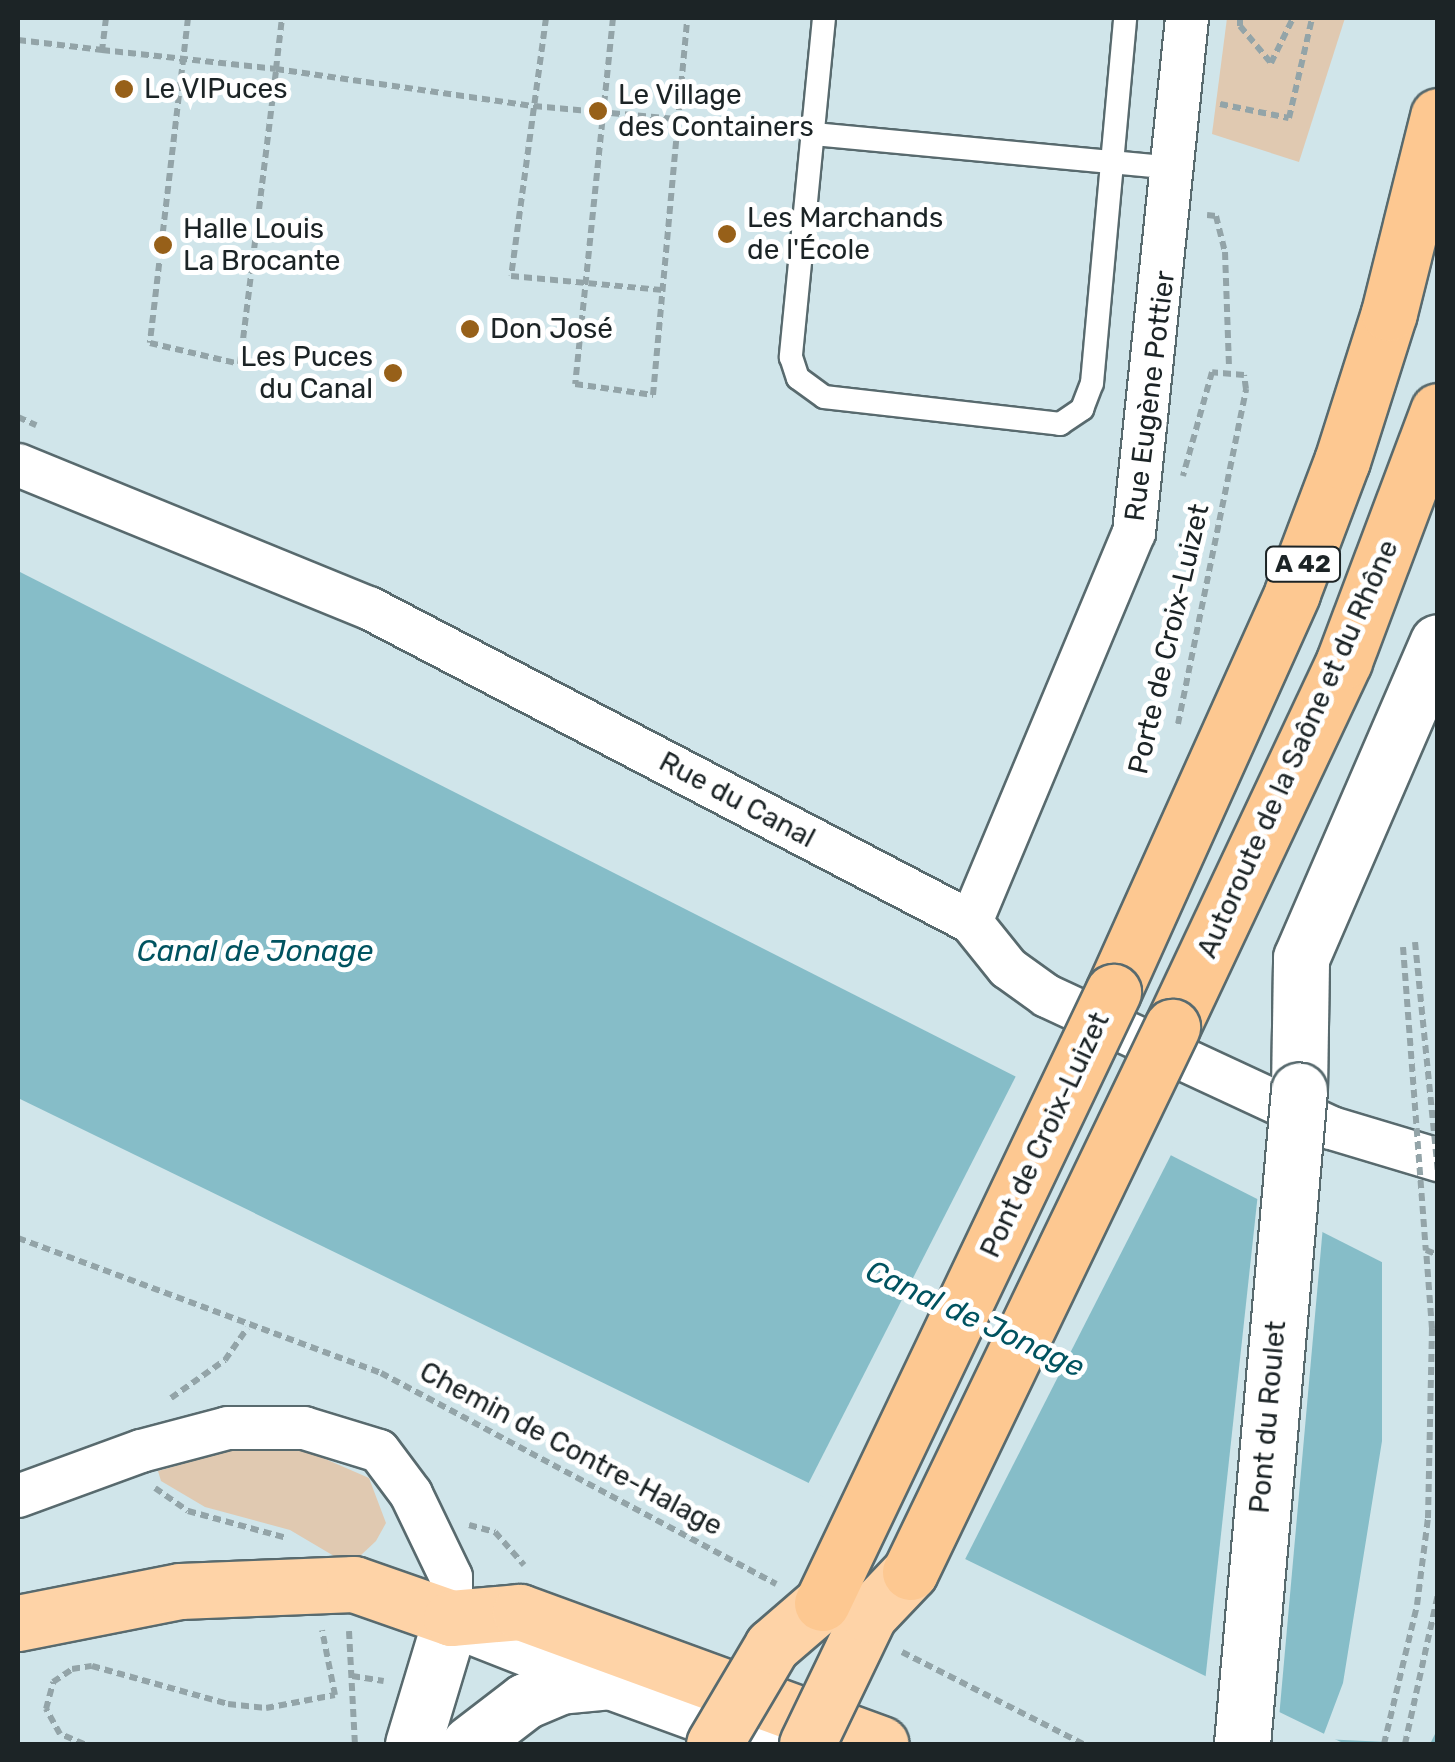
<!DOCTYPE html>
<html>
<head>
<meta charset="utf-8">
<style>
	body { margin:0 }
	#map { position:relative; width:1455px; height:1762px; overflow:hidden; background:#d0e5ea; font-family:Rubik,sans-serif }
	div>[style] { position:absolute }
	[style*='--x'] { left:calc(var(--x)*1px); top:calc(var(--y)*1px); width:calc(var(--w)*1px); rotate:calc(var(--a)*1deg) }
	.green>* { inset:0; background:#e0c9b1 }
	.water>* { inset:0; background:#86bdc8 }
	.pier>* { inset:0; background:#d0e5ea; transform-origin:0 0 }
	.path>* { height:6px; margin-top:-3px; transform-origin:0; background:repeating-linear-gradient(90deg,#93a4a8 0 8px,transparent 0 13px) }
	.roads { filter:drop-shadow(2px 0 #586a6e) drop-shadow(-2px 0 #586a6e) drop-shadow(0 2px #586a6e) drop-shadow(0 -2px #586a6e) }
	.service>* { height:22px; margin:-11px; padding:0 11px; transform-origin:11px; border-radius:11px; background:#fff }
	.minor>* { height:42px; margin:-21px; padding:0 21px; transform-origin:21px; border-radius:21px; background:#fff }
	.tertiary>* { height:55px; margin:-27.5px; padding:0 27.5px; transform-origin:27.5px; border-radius:27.5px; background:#fff }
	.secondary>* { height:55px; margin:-27.5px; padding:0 27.5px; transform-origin:27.5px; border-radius:27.5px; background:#fff }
	.trunk>* { height:55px; margin:-27.5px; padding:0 27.5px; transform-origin:27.5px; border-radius:27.5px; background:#fed3a7 }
	.motorway>* { height:55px; margin:-27.5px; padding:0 27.5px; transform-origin:27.5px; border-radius:27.5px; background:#fdc891 }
	.path-bridge>* { height:6px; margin-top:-3px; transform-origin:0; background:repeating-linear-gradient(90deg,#93a4a8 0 8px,transparent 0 13px) }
	.bridges { filter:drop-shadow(2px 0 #586a6e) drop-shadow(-2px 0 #586a6e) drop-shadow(0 2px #586a6e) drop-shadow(0 -2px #586a6e) }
	.tertiary-bridge>* { height:55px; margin:-27.5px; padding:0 27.5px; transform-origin:27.5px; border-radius:27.5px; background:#fff }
	.trunk-bridge>* { height:55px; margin:-27.5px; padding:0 27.5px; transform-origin:27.5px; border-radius:27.5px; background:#fed3a7 }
	.motorway-bridge>* { height:55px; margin:-27.5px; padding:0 27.5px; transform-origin:27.5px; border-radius:27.5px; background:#fdc891 }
	.dots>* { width:28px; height:28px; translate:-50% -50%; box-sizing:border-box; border:5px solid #fff; border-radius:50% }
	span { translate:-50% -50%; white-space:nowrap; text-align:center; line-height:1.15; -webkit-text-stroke:10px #fff; paint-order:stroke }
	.shield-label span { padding:2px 8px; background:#fff; border:2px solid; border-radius:8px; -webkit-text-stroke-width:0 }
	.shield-label { font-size:25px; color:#1c2426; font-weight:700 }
	.poi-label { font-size:28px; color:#1c2426 }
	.left { translate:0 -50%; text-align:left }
	.right { translate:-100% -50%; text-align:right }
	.street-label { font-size:28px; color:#1c2426 }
	.water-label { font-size:30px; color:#005360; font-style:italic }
	.frame { position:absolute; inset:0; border:20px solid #1c2426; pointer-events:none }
</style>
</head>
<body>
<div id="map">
	<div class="green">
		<i style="clip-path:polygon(1227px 18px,1345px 18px,1299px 162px,1212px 134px)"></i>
		<i style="clip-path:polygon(259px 1442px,291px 1444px,369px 1478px,386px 1523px,376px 1541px,359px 1557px,339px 1559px,290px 1530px,205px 1507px,161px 1481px,158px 1471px)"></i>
	</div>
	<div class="water">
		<i style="clip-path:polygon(18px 571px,1437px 1290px,1437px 1744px,1345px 1744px,18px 1098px)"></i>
	</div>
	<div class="pier">
		<i style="left:1019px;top:1070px;width:174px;height:469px;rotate:27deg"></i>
		<i style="clip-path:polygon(1258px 1193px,1323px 1226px,1279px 1718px,1205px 1682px)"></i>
		<i style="clip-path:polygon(1382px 1256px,1438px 1284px,1438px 1728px,1430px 1744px,1322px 1739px,1343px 1683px,1382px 1441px)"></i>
	</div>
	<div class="path">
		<i style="--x:106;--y:18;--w:32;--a:97"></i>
		<i style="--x:102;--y:50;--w:175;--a:6.2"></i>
		<i style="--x:276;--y:69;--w:51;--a:-83.3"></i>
		<i style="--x:188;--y:18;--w:327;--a:96.7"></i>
		<i style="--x:150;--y:343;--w:92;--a:13.1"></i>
		<i style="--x:240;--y:364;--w:297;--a:-83"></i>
		<i style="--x:276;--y:69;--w:261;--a:8.2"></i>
		<i style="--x:534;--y:106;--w:145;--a:5.2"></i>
		<i style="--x:546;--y:18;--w:260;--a:97.7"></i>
		<i style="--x:511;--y:276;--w:153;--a:5.3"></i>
		<i style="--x:613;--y:18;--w:368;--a:95.9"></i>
		<i style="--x:575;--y:384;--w:79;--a:8"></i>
		<i style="--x:653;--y:395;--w:379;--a:-84.8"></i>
		<i style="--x:1240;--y:18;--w:8;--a:90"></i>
		<i style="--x:1240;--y:26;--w:48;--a:50"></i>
		<i style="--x:1271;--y:63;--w:50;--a:-63.9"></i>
		<i style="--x:18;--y:40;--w:85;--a:6.8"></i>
		<i style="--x:1220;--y:104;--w:70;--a:11.5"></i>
		<i style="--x:1289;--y:118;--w:103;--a:-77"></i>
		<i style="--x:1207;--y:215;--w:9;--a:6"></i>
		<i style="--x:1216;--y:216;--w:37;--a:76"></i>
		<i style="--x:1225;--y:252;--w:117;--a:88"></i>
		<i style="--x:18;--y:417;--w:20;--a:24"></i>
		<i style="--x:1178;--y:724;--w:342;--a:-78.5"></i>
		<i style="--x:1246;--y:389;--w:14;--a:-98"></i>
		<i style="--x:1244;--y:375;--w:32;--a:-175"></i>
		<i style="--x:1212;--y:372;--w:108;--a:105.6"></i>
		<i style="--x:18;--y:1238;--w:387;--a:20.4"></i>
		<i style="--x:381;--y:1373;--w:448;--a:28.1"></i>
		<i style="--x:171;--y:1398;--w:66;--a:-35.1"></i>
		<i style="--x:225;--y:1360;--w:39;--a:-55"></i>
		<i style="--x:155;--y:1488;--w:40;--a:34.9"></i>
		<i style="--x:188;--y:1511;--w:103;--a:15.3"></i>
		<i style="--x:469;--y:1525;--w:27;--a:15"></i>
		<i style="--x:495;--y:1532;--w:44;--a:48.7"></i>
		<i style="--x:349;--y:1631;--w:113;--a:87"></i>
		<i style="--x:902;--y:1652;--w:203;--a:26.9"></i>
		<i style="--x:352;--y:1676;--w:32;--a:9"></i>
		<i style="--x:84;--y:1744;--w:26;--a:-157"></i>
		<i style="--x:60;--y:1734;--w:29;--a:-119"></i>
		<i style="--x:46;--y:1709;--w:28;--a:-75"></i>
		<i style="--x:53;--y:1682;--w:23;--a:-34"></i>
		<i style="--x:72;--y:1669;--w:20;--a:-9"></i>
		<i style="--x:92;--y:1666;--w:141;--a:15.6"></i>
		<i style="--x:228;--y:1704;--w:38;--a:6"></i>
		<i style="--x:266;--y:1708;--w:70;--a:-10.7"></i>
		<i style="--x:335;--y:1695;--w:66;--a:-101.3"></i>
		<i style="--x:1384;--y:1744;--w:143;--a:-76.6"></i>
		<i style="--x:1417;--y:1605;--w:88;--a:-82.8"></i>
		<i style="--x:1428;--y:1518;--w:189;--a:-88.8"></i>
		<i style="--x:1432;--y:1329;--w:79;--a:-94.3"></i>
		<i style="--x:1426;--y:1250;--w:13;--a:23"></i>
		<i style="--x:1405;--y:1744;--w:154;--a:-77.6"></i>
	</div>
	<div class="roads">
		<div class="service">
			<i style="--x:824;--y:18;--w:341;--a:95.6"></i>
			<i style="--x:791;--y:357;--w:22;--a:72"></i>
			<i style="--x:798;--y:378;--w:32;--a:36"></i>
			<i style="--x:824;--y:397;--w:238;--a:6.5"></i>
			<i style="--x:1060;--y:424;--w:27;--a:-34"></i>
			<i style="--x:1082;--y:409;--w:28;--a:-69"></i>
			<i style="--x:1092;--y:383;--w:366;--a:-84.8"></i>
			<i style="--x:814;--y:134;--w:359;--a:5.4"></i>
		</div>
		<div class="minor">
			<i style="--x:18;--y:465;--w:379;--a:22.2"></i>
			<i style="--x:369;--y:608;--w:679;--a:27.55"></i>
			<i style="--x:971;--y:922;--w:59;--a:51.2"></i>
			<i style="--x:1008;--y:968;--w:48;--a:35.7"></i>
			<i style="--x:1047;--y:996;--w:313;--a:24.9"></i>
			<i style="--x:1331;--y:1128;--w:112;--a:16.7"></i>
			<i style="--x:971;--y:922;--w:422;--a:-67.3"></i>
			<i style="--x:1134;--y:533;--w:518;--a:-84.12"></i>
			<i style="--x:18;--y:1496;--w:131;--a:-20.1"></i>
			<i style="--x:141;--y:1451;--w:90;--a:-14.8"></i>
			<i style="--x:228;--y:1428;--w:76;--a:0"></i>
			<i style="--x:304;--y:1428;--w:78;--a:17"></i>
			<i style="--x:379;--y:1451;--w:54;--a:53.3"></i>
			<i style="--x:411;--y:1494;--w:92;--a:64.3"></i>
			<i style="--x:451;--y:1577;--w:41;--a:90"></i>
		</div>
		<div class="tertiary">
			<i style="--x:1299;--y:1090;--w:132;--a:-89.1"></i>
			<i style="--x:1301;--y:958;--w:344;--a:-66.6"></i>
			<i style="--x:451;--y:1618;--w:173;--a:21.4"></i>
			<i style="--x:469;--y:1744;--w:71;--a:-37.5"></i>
			<i style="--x:525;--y:1701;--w:38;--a:-23"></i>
			<i style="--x:560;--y:1686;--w:50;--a:-5.7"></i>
			<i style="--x:610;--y:1681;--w:184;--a:20"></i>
		</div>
		<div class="secondary">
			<i style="--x:413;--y:1744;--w:132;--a:-73.2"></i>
		</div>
		<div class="trunk">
			<i style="--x:18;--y:1623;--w:165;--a:-11.2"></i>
			<i style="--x:180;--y:1591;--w:174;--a:-2.3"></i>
			<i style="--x:354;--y:1584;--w:103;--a:19.3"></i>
			<i style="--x:451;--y:1618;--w:69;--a:-5"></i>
			<i style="--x:520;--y:1612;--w:384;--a:20.1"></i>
		</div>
		<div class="motorway">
			<i style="--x:1113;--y:992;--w:437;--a:-65.8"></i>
			<i style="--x:1292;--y:593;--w:141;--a:-69.3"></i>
			<i style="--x:1342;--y:461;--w:155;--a:-72.4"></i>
			<i style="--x:1389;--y:313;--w:203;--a:-76"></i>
			<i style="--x:1172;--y:1027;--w:404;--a:-64.8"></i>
			<i style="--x:1344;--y:661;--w:267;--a:-69.4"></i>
		</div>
	</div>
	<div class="path-bridge">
		<i style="--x:1415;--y:942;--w:233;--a:84.3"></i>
		<i style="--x:1403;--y:947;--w:304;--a:85.7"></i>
	</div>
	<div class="bridges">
		<div class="tertiary-bridge">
			<i style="--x:1242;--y:1744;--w:656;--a:-85.02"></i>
		</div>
		<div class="trunk-bridge">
			<i style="--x:714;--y:1744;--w:114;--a:-59.4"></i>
			<i style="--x:772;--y:1646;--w:66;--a:-40.7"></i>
			<i style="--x:807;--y:1744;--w:143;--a:-64.3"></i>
			<i style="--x:869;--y:1615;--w:59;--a:-46.4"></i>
		</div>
		<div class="motorway-bridge">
			<i style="--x:910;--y:1572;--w:605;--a:-64.32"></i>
			<i style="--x:822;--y:1603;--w:677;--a:-64.53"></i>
		</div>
	</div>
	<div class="dots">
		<i style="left:124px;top:89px;background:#976019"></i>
		<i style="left:598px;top:111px;background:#976019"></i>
		<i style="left:727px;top:234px;background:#976019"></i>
		<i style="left:163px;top:245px;background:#976019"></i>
		<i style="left:470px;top:329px;background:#976019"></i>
		<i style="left:393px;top:373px;background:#976019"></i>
	</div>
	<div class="shield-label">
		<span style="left:1303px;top:564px">A 42</span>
	</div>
	<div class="poi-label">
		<span class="left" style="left:144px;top:89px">Le VIPuces</span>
		<span class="left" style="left:618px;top:111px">Le Village<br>des Containers</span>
		<span class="left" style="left:747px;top:234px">Les Marchands<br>de l'École</span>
		<span class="left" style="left:183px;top:245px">Halle Louis<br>La Brocante</span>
		<span class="left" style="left:490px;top:329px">Don José</span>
		<span class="right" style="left:373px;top:373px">Les Puces<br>du Canal</span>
	</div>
	<div class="street-label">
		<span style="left:1150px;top:396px;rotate:-83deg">Rue Eugène Pottier</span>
		<span style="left:1169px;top:639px;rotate:-77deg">Porte de Croix-Luizet</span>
		<span style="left:1298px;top:749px;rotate:-66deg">Autoroute de la Saône et du Rhône</span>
		<span style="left:737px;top:800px;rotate:28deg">Rue du Canal</span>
		<span style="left:1045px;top:1135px;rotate:-65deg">Pont de Croix-Luizet</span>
		<span style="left:1268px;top:1417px;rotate:-85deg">Pont du Roulet</span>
		<span style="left:571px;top:1449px;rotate:28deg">Chemin de Contre-Halage</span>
	</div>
	<div class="water-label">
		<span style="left:255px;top:951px">Canal de Jonage</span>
		<span style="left:975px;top:1319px;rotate:25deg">Canal de Jonage</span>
	</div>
	<div class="frame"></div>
</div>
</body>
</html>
